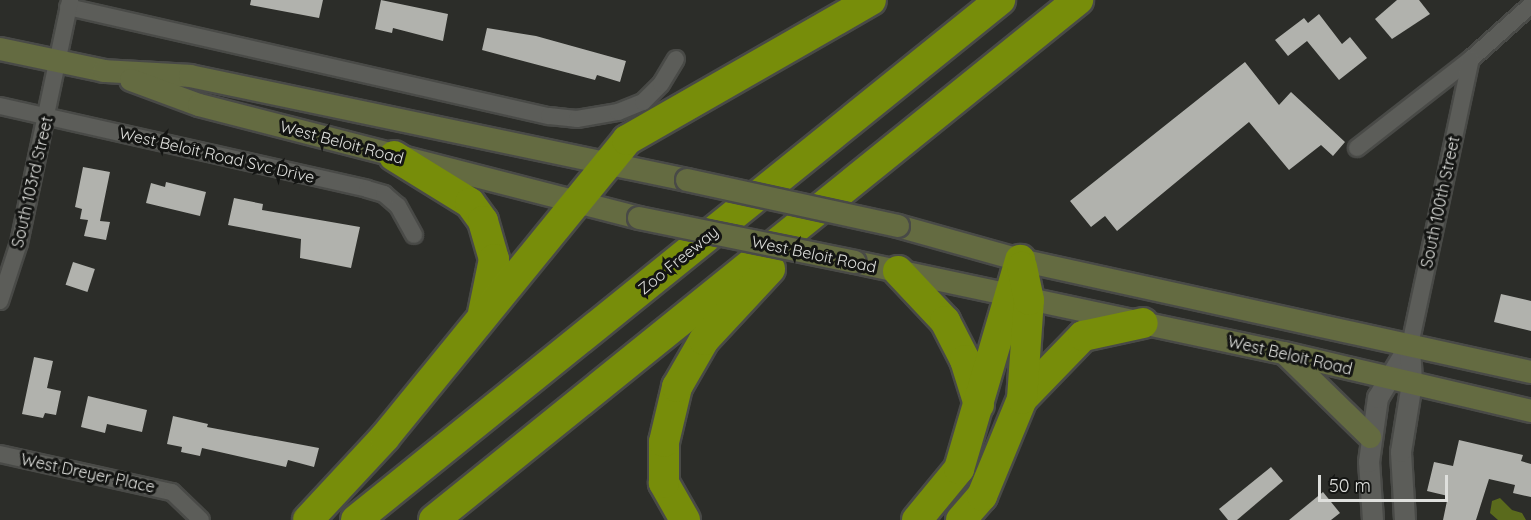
<!DOCTYPE html>
<html>
<head>
<meta charset="utf-8">
<style>
	body { margin:0 }
	#map { position:relative; width:1531px; height:520px; overflow:hidden; background:#2c2d29; font-family:Quicksand,sans-serif }
	div>[style] { position:absolute }
	[style*='--x'] { left:calc(var(--x)*1px); top:calc(var(--y)*1px); width:calc(var(--w)*1px); rotate:calc(var(--a)*1deg) }
	.water>* { inset:0; background:#5a6a1c }
	.building>* { inset:0; background:#b1b2ad; transform-origin:0 0 }
	.roads { filter:drop-shadow(2px 0 #494a47) drop-shadow(-2px 0 #494a47) drop-shadow(0 2px #494a47) drop-shadow(0 -2px #494a47) }
	.minor>* { height:16px; margin:-8px; padding:0 8px; transform-origin:8px; border-radius:8px; background:#5c5d59 }
	.tertiary>* { height:20px; margin:-10px; padding:0 10px; transform-origin:10px; border-radius:10px; background:#5c5d59 }
	.secondary>* { height:22px; margin:-11px; padding:0 11px; transform-origin:11px; border-radius:11px; background:#646b41 }
	.motorway>* { height:30px; margin:-15px; padding:0 15px; transform-origin:15px; border-radius:15px; background:#778d0a }
	.bridges { filter:drop-shadow(2px 0 #494a47) drop-shadow(-2px 0 #494a47) drop-shadow(0 2px #494a47) drop-shadow(0 -2px #494a47) }
	.secondary-bridge>* { height:22px; margin:-11px; padding:0 11px; transform-origin:11px; border-radius:11px; background:#646b41 }
	span { translate:-50% -50%; white-space:nowrap; text-align:center; line-height:1.15; -webkit-text-stroke:6px #141513; paint-order:stroke }
	.street-label { font-size:16px; color:#dfe0dd }
	.scale { position:absolute; left:1318px; top:475px; width:130px; height:27px; box-sizing:border-box; border:3px solid #dfe0dd; border-top:0; padding-left:8px; font-size:18px; line-height:21px; white-space:nowrap; color:#dfe0dd; -webkit-text-stroke:4px #141513; paint-order:stroke }
</style>
</head>
<body>
<div id="map">
	<div class="water">
		<i style="clip-path:polygon(1500px 498px,1512px 510px,1522px 513px,1526px 520px,1498px 520px,1490px 513px,1492px 501px)"></i>
	</div>
	<div class="building">
		<i style="clip-path:polygon(251px 0,323px 0,319px 18px,250px 5px)"></i>
		<i style="clip-path:polygon(381px 0,448px 14px,443px 41px,393px 28px,392px 33px,375px 29px)"></i>
		<i style="clip-path:polygon(1397px 0,1419px 0,1430px 14px,1392px 39px,1375px 19px)"></i>
		<i style="clip-path:polygon(1319px 14px,1342px 44px,1350px 37px,1367px 58px,1339px 80px,1307px 41px,1288px 56px,1275px 40px,1304px 18px,1308px 23px)"></i>
		<i style="clip-path:polygon(487px 28px,536px 36px,626px 61px,620px 82px,597px 75px,595px 80px,482px 50px)"></i>
		<i style="clip-path:polygon(1245px 62px,1279px 105px,1291px 92px,1345px 142px,1333px 156px,1321px 145px,1289px 170px,1249px 122px,1117px 231px,1105px 216px,1091px 227px,1070px 201px)"></i>
		<i style="clip-path:polygon(83px 167px,110px 172px,100px 221px,110px 222px,106px 240px,84px 236px,88px 220px,80px 219px,82px 209px,75px 207px)"></i>
		<i style="clip-path:polygon(166px 182px,206px 192px,200px 216px,146px 203px,151px 183px,165px 187px)"></i>
		<i style="clip-path:polygon(234px 198px,263px 204px,262px 210px,360px 227px,351px 268px,300px 258px,301px 239px,228px 225px)"></i>
		<i style="left:73px;top:262px;width:23px;height:24px;rotate:18deg"></i>
		<i style="clip-path:polygon(1501px 294px,1531px 301px,1531px 331px,1494px 322px)"></i>
		<i style="clip-path:polygon(34px 357px,53px 361px,47px 388px,61px 391px,56px 415px,45px 413px,43px 418px,22px 414px)"></i>
		<i style="clip-path:polygon(88px 396px,147px 410px,142px 432px,107px 424px,105px 433px,81px 427px)"></i>
		<i style="clip-path:polygon(173px 416px,208px 424px,207px 427px,319px 448px,314px 467px,288px 460px,286px 467px,202px 448px,200px 456px,181px 452px,182px 447px,167px 444px)"></i>
		<i style="clip-path:polygon(1459px 440px,1523px 455px,1521px 461px,1531px 464px,1531px 497px,1513px 493px,1515px 485px,1489px 479px,1476px 520px,1443px 520px,1448px 496px,1427px 491px,1434px 462px,1453px 466px)"></i>
		<i style="clip-path:polygon(1271px 467px,1283px 481px,1237px 520px,1228px 520px,1219px 509px)"></i>
		<i style="clip-path:polygon(1323px 492px,1340px 513px,1331px 520px,1289px 520px)"></i>
	</div>
	<div class="roads">
		<div class="minor">
			<i style="--x:68;--y:7;--w:493;--a:12.8"></i>
			<i style="--x:549;--y:116;--w:28;--a:6"></i>
			<i style="--x:577;--y:119;--w:42;--a:-9.7"></i>
			<i style="--x:618;--y:112;--w:27;--a:-22"></i>
			<i style="--x:643;--y:102;--w:25;--a:-45"></i>
			<i style="--x:661;--y:84;--w:29;--a:-59"></i>
			<i style="--x:0;--y:106;--w:376;--a:12.7"></i>
			<i style="--x:367;--y:189;--w:18;--a:16"></i>
			<i style="--x:384;--y:194;--w:18;--a:41"></i>
			<i style="--x:398;--y:206;--w:33;--a:61"></i>
			<i style="--x:1357;--y:148;--w:145;--a:-38"></i>
			<i style="--x:1471;--y:59;--w:81;--a:-42"></i>
			<i style="--x:0;--y:301;--w:61;--a:-71.9"></i>
			<i style="--x:19;--y:243;--w:248;--a:-78.1"></i>
			<i style="--x:1410;--y:345;--w:292;--a:-78"></i>
			<i style="--x:0;--y:454;--w:176;--a:12.5"></i>
			<i style="--x:172;--y:492;--w:40;--a:44"></i>
		</div>
		<div class="tertiary">
			<i style="--x:1373;--y:520;--w:58;--a:-93.9"></i>
			<i style="--x:1369;--y:462;--w:65;--a:-82"></i>
			<i style="--x:1378;--y:398;--w:62;--a:-58.9"></i>
			<i style="--x:1405;--y:520;--w:68;--a:-93.4"></i>
			<i style="--x:1401;--y:452;--w:70;--a:-80.9"></i>
			<i style="--x:1412;--y:383;--w:38;--a:-93"></i>
		</div>
		<div class="secondary">
			<i style="--x:0;--y:49;--w:106;--a:11.9"></i>
			<i style="--x:104;--y:71;--w:86;--a:3.3"></i>
			<i style="--x:190;--y:76;--w:508;--a:11.82"></i>
			<i style="--x:131;--y:80;--w:72;--a:20.2"></i>
			<i style="--x:199;--y:105;--w:454;--a:14.4"></i>
			<i style="--x:898;--y:226;--w:127;--a:15.6"></i>
			<i style="--x:1020;--y:260;--w:523;--a:12.36"></i>
			<i style="--x:855;--y:262;--w:439;--a:12"></i>
			<i style="--x:1284;--y:353;--w:254;--a:13.2"></i>
			<i style="--x:1285;--y:354;--w:119;--a:44.3"></i>
		</div>
		<div class="motorway">
			<i style="--x:394;--y:156;--w:89;--a:31.7"></i>
			<i style="--x:470;--y:203;--w:22;--a:54"></i>
			<i style="--x:483;--y:221;--w:40;--a:74"></i>
			<i style="--x:494;--y:259;--w:55;--a:101.5"></i>
			<i style="--x:898;--y:271;--w:69;--a:46.8"></i>
			<i style="--x:945;--y:321;--w:44;--a:62.9"></i>
			<i style="--x:965;--y:360;--w:47;--a:72.7"></i>
			<i style="--x:1022;--y:399;--w:88;--a:-45.9"></i>
			<i style="--x:1083;--y:336;--w:61;--a:-12.2"></i>
			<i style="--x:308;--y:520;--w:113;--a:-47.1"></i>
			<i style="--x:385;--y:437;--w:383;--a:-50.8"></i>
			<i style="--x:627;--y:140;--w:281;--a:-29.8"></i>
			<i style="--x:356;--y:520;--w:828;--a:-38.92"></i>
			<i style="--x:434;--y:520;--w:828;--a:-38.92"></i>
			<i style="--x:685;--y:520;--w:43;--a:-119.6"></i>
			<i style="--x:664;--y:483;--w:41;--a:-90"></i>
			<i style="--x:664;--y:442;--w:57;--a:-76.7"></i>
			<i style="--x:677;--y:387;--w:54;--a:-60.1"></i>
			<i style="--x:704;--y:340;--w:97;--a:-47.1"></i>
			<i style="--x:917;--y:520;--w:66;--a:-50.5"></i>
			<i style="--x:959;--y:469;--w:218;--a:-73.7"></i>
			<i style="--x:961;--y:520;--w:32;--a:-49"></i>
			<i style="--x:982;--y:496;--w:105;--a:-67.6"></i>
			<i style="--x:1022;--y:399;--w:99;--a:-86"></i>
			<i style="--x:1029;--y:300;--w:34;--a:-102"></i>
		</div>
	</div>
	<div class="bridges">
		<div class="secondary-bridge">
			<i style="--x:687;--y:180;--w:216;--a:12.3"></i>
			<i style="--x:639;--y:218;--w:220;--a:11.5"></i>
		</div>
	</div>
	<div class="street-label">
		<span style="left:342px;top:142px;rotate:15deg">West Beloit Road</span>
		<span style="left:217px;top:155px;rotate:13deg">West Beloit Road Svc Drive</span>
		<span style="left:32px;top:182px;rotate:-77deg">South 103rd Street</span>
		<span style="left:1440px;top:202px;rotate:-78deg">South 100th Street</span>
		<span style="left:814px;top:254px;rotate:12deg">West Beloit Road</span>
		<span style="left:678px;top:260px;rotate:-39deg">Zoo Freeway</span>
		<span style="left:1290px;top:355px;rotate:13deg">West Beloit Road</span>
		<span style="left:88px;top:473px;rotate:12deg">West Dreyer Place</span>
	</div>
	<div class="scale">50 m</div>
</div>
</body>
</html>
